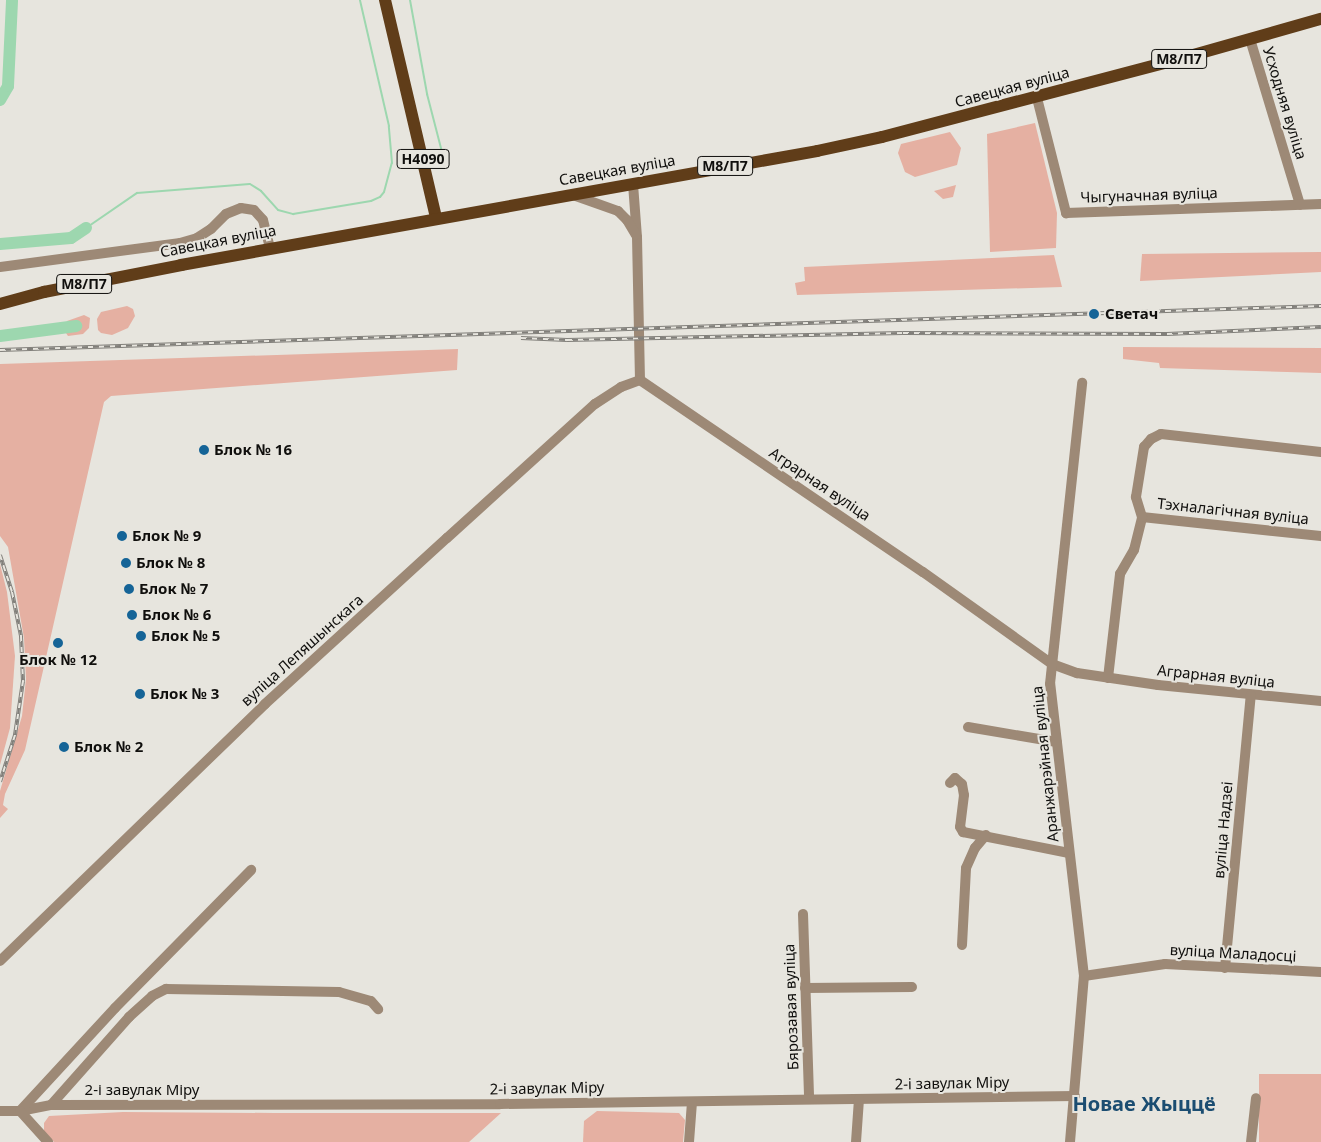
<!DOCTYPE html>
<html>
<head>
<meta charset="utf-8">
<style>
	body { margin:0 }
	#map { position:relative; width:1321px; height:1142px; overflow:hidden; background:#e7e5de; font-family:"Noto Sans",sans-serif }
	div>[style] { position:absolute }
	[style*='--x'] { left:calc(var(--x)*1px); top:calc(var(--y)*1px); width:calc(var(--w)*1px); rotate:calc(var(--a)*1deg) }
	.green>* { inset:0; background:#e5b0a2; transform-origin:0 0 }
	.stream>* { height:2px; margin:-1px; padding:0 1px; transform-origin:1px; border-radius:1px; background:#9dd7af }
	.river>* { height:12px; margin:-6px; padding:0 6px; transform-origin:6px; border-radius:6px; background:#9dd7af }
	.minor>* { height:10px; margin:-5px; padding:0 5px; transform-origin:5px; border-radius:5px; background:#9d8976 }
	.major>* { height:12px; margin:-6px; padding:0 6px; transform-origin:6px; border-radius:6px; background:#603d19 }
	.rail>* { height:4px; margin-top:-2px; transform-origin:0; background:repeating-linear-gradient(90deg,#e7e5de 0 5.5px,#817f7a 0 11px); box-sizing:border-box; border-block:1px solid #817f7a }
	.dots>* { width:14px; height:14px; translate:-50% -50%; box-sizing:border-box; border:2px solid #e7e5de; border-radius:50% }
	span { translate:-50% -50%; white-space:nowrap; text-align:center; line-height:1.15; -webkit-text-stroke:4px #e7e5de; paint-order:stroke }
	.shield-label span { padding:1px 4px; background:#e7e5de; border:1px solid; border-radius:4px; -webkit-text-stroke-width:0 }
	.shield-label { font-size:14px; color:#100f0d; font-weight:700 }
	.street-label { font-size:15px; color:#100f0d }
	.poi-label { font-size:15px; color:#100f0d; font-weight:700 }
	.left { translate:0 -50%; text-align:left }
	.district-label { font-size:20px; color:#1b4d71; font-weight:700 }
</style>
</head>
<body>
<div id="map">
	<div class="green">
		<i style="clip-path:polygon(1035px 123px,1057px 213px,1056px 248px,990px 252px,987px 134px)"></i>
		<i style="clip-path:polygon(950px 132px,961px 148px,957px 165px,915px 177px,905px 172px,898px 153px,901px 144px)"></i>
		<i style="clip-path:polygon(956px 185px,953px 197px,943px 199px,934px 191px)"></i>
		<i style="clip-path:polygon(1321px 252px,1321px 272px,1140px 281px,1142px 254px)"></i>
		<i style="clip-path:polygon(1054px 255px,1062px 287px,797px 295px,795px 283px,805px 281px,804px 267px)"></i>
		<i style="clip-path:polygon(127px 306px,133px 309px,135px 316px,128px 328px,112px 335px,101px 333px,98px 330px,97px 319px,101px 312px)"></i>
		<i style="clip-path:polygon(84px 315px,90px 318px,89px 328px,83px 334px,68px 336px,64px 330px,67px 321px)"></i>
		<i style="clip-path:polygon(1123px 347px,1321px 348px,1321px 373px,1160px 368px,1159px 363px,1123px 359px)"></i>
		<i style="clip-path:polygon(458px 349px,457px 370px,111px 396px,104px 402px,25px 750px,5px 794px,3px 805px,8px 809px,0 818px,0 791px,22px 716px,26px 679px,24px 638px,8px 547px,0 536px,0 364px)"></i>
		<i style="clip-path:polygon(0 564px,7px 592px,15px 656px,10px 728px,0 765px)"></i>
		<i style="left:1321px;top:1074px;width:68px;height:62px;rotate:90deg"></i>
		<i style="clip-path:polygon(597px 1111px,679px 1113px,685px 1120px,683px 1142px,583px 1142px,584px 1121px)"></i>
		<i style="clip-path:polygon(123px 1112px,274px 1113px,501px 1113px,469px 1142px,54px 1142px,44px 1131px,44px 1123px,49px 1116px)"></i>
	</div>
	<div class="stream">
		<i style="--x:410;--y:0;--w:96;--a:79.7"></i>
		<i style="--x:427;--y:94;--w:64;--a:75.5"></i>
		<i style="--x:86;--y:228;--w:62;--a:-34.5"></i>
		<i style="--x:137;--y:193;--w:113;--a:-4.6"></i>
		<i style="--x:250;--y:184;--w:13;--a:32"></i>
		<i style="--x:261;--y:191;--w:25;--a:48"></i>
		<i style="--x:278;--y:210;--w:16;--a:15"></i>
		<i style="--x:293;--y:214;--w:79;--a:-9.5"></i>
		<i style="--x:371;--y:201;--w:10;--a:-24"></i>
		<i style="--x:380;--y:197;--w:6;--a:-51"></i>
		<i style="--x:384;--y:192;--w:30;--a:-75"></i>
		<i style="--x:392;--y:163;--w:37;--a:-95"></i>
		<i style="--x:389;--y:126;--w:129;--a:-103"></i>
	</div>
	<div class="river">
		<i style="--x:0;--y:100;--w:16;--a:-60"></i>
		<i style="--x:8;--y:86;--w:86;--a:-87.3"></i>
		<i style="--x:0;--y:244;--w:71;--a:-4.8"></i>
		<i style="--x:71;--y:238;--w:18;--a:-34"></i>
		<i style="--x:0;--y:336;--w:77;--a:-7.5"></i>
	</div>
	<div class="minor">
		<i style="--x:1250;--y:39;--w:173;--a:73.2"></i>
		<i style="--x:1037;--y:98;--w:119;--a:75.8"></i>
		<i style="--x:1066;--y:213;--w:255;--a:-2"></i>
		<i style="--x:633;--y:184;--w:53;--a:85.7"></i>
		<i style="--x:637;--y:237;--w:143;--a:88.8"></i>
		<i style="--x:573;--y:195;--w:48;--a:19.6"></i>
		<i style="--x:618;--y:211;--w:13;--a:45"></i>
		<i style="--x:627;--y:220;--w:17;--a:59"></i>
		<i style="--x:0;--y:267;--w:182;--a:-7.6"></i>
		<i style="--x:180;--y:243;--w:18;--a:-16"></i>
		<i style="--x:197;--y:238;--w:17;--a:-33"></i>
		<i style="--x:211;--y:229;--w:21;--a:-45"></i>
		<i style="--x:226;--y:214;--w:16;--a:-22"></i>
		<i style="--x:241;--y:208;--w:13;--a:9"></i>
		<i style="--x:254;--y:210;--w:13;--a:48"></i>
		<i style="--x:263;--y:220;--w:29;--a:76"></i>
		<i style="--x:640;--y:380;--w:342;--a:34.2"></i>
		<i style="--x:923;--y:572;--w:158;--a:35.5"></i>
		<i style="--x:1052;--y:664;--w:27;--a:20"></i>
		<i style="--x:1077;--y:673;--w:82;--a:8.4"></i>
		<i style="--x:1158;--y:685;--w:164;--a:5.6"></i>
		<i style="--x:1142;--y:517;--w:180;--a:6.1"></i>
		<i style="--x:1108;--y:678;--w:105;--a:-83.4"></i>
		<i style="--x:1120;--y:574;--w:28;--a:-60"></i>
		<i style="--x:1134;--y:550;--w:34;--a:-76"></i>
		<i style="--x:1142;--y:517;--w:21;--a:-107"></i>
		<i style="--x:1136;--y:497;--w:51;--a:-80.9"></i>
		<i style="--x:1144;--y:447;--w:11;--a:-49"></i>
		<i style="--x:1151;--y:439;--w:11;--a:-27"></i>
		<i style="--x:1161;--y:434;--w:161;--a:6.4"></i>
		<i style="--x:968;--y:727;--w:90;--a:9.6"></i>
		<i style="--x:950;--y:783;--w:7;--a:-45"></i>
		<i style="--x:955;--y:778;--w:9;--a:41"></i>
		<i style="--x:962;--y:784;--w:11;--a:80"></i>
		<i style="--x:964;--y:795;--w:32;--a:97"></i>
		<i style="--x:960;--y:827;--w:6;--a:59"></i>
		<i style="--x:963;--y:832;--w:108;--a:11.2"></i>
		<i style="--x:803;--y:914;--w:185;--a:88.1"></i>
		<i style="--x:962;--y:945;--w:77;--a:-87"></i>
		<i style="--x:966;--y:868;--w:22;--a:-66"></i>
		<i style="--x:975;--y:848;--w:17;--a:-50"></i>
		<i style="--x:0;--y:961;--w:369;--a:-44.1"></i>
		<i style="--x:265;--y:704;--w:246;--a:-42.4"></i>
		<i style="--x:447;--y:538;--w:200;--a:-42.2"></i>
		<i style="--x:595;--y:404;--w:31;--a:-33"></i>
		<i style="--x:621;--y:387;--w:20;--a:-20"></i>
		<i style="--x:1225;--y:968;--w:274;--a:-84.6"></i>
		<i style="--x:1084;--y:976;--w:82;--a:-8.4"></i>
		<i style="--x:1165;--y:964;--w:156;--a:2.9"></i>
		<i style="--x:805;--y:988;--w:107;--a:-0.5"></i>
		<i style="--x:51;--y:1105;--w:118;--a:-48.4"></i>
		<i style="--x:129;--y:1017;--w:31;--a:-42"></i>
		<i style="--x:152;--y:996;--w:16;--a:-27"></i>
		<i style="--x:166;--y:989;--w:173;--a:1"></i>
		<i style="--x:339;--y:992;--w:33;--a:16"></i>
		<i style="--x:371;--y:1001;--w:11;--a:49"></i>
		<i style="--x:0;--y:1111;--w:20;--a:0"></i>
		<i style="--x:20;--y:1111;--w:32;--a:-11"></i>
		<i style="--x:51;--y:1105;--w:449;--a:-0.1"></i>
		<i style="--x:500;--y:1104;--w:575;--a:-0.8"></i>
		<i style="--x:20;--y:1111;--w:140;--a:-47.3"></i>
		<i style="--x:115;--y:1008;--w:194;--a:-45.4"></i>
		<i style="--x:20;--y:1111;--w:42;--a:47.9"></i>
		<i style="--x:689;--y:1142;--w:40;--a:-85.7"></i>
		<i style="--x:856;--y:1142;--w:43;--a:-86"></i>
		<i style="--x:1070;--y:1142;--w:167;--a:-85.2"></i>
		<i style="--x:1084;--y:976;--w:294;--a:-96.6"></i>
		<i style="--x:1050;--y:684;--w:303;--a:-83.9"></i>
		<i style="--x:1251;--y:1142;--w:44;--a:-83.5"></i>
	</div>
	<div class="major">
		<i style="--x:385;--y:0;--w:224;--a:76.8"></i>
		<i style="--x:0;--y:304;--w:46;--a:-15.3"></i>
		<i style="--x:44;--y:292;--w:140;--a:-11.1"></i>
		<i style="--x:181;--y:265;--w:646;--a:-10.16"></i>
		<i style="--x:817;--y:151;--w:66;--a:-12.2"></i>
		<i style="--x:882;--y:137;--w:293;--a:-14.7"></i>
		<i style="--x:1165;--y:63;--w:162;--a:-15.8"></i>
	</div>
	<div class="rail">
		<i style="--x:521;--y:338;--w:46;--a:2.5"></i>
		<i style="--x:567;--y:340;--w:336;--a:-1.2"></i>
		<i style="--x:903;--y:333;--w:264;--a:0.2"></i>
		<i style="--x:1167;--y:334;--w:154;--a:-2.6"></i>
		<i style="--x:0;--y:350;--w:1322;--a:-1.91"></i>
		<i style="--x:0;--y:555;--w:39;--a:72"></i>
		<i style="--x:12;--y:592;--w:45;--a:78.4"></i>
		<i style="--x:21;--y:636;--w:45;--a:87.5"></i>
		<i style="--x:23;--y:681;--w:55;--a:98.4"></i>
		<i style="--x:15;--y:735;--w:49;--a:107.7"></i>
	</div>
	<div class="dots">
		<i style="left:1094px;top:314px;background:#156497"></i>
		<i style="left:204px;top:450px;background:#156497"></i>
		<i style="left:122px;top:536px;background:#156497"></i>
		<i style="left:126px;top:563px;background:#156497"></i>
		<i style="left:129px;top:589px;background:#156497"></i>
		<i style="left:132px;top:615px;background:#156497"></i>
		<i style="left:141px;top:636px;background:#156497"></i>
		<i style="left:58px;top:643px;background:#156497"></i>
		<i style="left:140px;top:694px;background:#156497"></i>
		<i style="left:64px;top:747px;background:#156497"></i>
	</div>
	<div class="shield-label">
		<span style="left:1179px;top:59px">М8/П7</span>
		<span style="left:423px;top:159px">Н4090</span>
		<span style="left:725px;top:166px">М8/П7</span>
		<span style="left:84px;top:284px">М8/П7</span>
	</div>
	<div class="street-label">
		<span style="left:1012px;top:87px;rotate:-15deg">Савецкая вуліца</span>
		<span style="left:1285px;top:103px;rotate:73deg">Усходняя вуліца</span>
		<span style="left:617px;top:170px;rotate:-10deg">Савецкая вуліца</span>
		<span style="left:1149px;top:195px;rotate:-2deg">Чыгуначная вуліца</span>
		<span style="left:218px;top:241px;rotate:-11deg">Савецкая вуліца</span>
		<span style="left:820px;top:484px;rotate:34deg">Аграрная вуліца</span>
		<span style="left:1233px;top:511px;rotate:6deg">Тэхналагічная вуліца</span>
		<span style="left:302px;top:650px;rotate:-42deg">вуліца Лепяшынскага</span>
		<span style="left:1216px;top:676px;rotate:6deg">Аграрная вуліца</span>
		<span style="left:1045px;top:764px;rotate:-96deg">Аранжарэйная вуліца</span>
		<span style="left:1223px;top:830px;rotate:-85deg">вуліца Надзеі</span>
		<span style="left:1233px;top:953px;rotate:3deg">вуліца Маладосці</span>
		<span style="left:791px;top:1007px;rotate:-92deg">Бярозавая вуліца</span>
		<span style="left:952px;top:1083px;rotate:-1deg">2-і завулак Міру</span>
		<span style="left:547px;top:1088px;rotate:-1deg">2-і завулак Міру</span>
		<span style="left:142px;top:1090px">2-і завулак Міру</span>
	</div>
	<div class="poi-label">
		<span class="left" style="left:1105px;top:314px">Светач</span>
		<span class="left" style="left:214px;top:450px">Блок № 16</span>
		<span class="left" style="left:132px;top:536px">Блок № 9</span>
		<span class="left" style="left:136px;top:563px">Блок № 8</span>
		<span class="left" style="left:139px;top:589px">Блок № 7</span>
		<span class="left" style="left:142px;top:615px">Блок № 6</span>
		<span class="left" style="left:151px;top:636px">Блок № 5</span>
		<span style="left:58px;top:660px">Блок № 12</span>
		<span class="left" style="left:150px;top:694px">Блок № 3</span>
		<span class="left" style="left:74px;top:747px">Блок № 2</span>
	</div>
	<div class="district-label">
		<span style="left:1144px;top:1103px">Новае Жыццё</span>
	</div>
</div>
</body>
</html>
